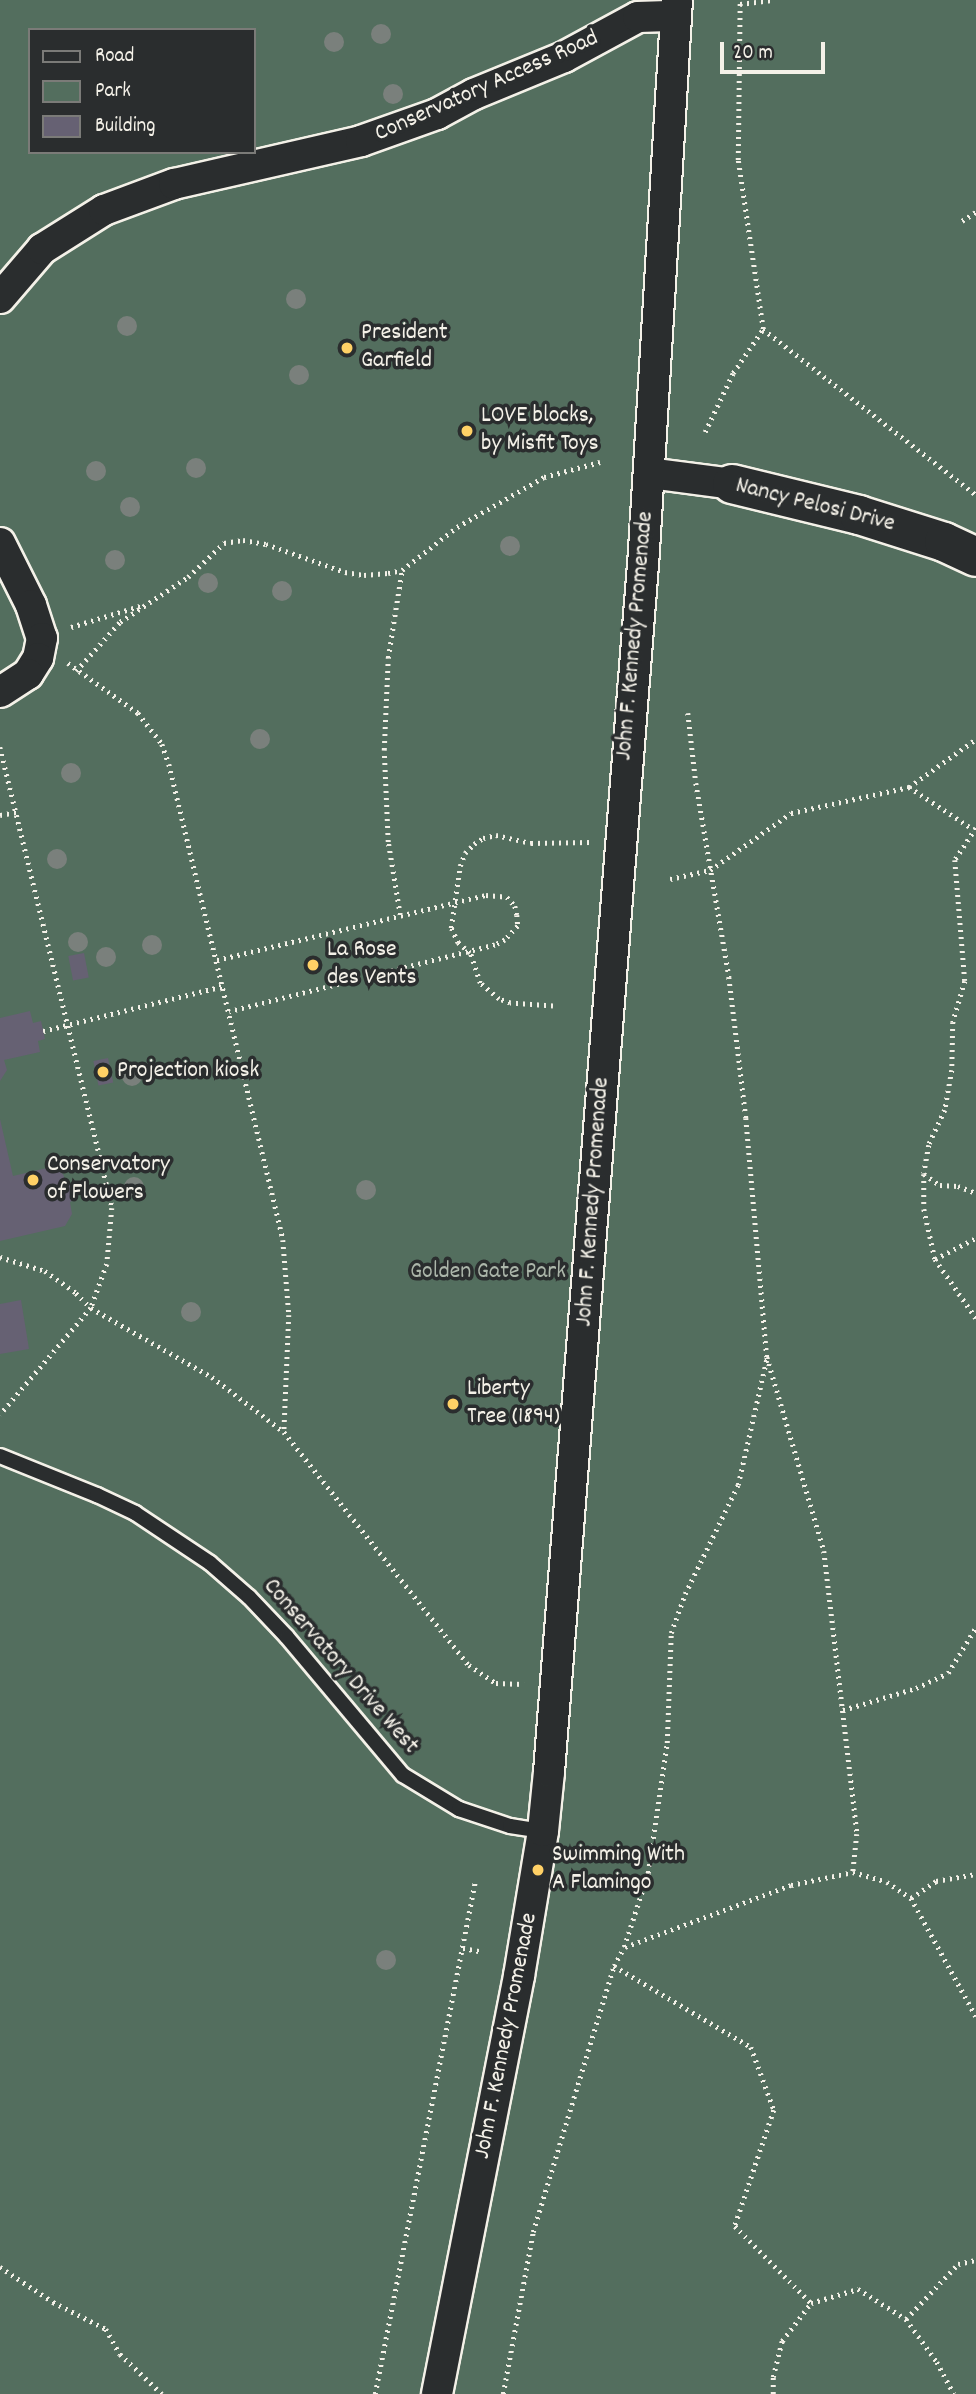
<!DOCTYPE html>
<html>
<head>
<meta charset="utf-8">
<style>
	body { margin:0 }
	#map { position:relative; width:976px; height:2394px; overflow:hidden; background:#3c3d43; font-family:Dekko,sans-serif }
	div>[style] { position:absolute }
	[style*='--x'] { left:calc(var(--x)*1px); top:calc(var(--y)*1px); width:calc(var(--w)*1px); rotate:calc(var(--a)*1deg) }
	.green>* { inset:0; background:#536e5e }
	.building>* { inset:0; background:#666173; transform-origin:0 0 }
	.path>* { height:4.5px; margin-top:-2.25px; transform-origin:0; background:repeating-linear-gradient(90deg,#f4f1e8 0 2px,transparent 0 7px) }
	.roads { filter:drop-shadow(2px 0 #f4f1e8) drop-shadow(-2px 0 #f4f1e8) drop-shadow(0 2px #f4f1e8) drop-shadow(0 -2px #f4f1e8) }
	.lane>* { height:14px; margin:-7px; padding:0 7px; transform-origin:7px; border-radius:7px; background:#2a2d2e }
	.street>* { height:30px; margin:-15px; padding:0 15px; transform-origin:15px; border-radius:15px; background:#2a2d2e }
	.secondary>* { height:38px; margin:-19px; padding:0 19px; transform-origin:19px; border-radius:19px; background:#2a2d2e }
	.trees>* { width:20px; height:20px; margin:-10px; border-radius:50%; background:#7a807c }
	.dots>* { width:19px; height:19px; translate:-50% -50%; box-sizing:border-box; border:4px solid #2a2d2e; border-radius:50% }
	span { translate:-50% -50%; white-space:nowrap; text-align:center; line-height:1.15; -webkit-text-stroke:7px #2a2d2e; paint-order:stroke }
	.street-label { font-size:24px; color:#f4f1e8 }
	.poi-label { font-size:24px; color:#f4f1e8 }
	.left { translate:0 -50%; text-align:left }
	.park-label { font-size:24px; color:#acb6aa }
	.legend { position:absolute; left:28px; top:28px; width:228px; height:126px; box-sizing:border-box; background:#2a2d2e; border:2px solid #7b7b78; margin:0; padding:9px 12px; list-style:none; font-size:21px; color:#f4f1e8 }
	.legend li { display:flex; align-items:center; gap:14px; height:35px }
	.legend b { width:35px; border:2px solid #7b7b78 }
	.scale { position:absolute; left:720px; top:42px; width:105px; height:32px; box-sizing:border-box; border:4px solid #f4f1e8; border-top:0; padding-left:9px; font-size:21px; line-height:24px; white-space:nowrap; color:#f4f1e8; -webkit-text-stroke:5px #2a2d2e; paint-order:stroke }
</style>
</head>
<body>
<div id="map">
	<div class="green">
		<i style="clip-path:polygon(evenodd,0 0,976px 0,976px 2394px,0 2394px,0 0,30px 30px,254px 30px,254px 152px,30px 152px,30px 30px)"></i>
	</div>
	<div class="building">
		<i style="left:84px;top:953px;width:25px;height:16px;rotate:79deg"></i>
		<i style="clip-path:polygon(30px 1011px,33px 1023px,41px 1021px,45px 1039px,38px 1041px,40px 1052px,4px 1060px,7px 1070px,0 1081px,0 1018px)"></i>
		<i style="left:108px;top:1058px;width:25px;height:15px;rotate:78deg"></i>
		<i style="clip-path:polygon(0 1119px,13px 1176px,51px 1167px,63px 1174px,67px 1185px,72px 1184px,75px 1200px,70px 1202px,72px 1214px,65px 1226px,0 1241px)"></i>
		<i style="clip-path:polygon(21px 1300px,29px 1349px,0 1354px,0 1304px)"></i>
	</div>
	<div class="path">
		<i style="--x:740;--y:4;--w:35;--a:-7"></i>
		<i style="--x:962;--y:221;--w:17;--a:-33"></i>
		<i style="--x:763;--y:329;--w:270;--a:37.9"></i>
		<i style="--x:705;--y:432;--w:65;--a:-64.6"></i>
		<i style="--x:733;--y:373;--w:53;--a:-55.7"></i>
		<i style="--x:763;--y:329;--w:171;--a:-98.4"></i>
		<i style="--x:738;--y:160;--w:160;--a:-89.3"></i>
		<i style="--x:71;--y:627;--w:75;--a:-17"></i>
		<i style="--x:68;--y:663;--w:86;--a:35.5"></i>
		<i style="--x:138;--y:713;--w:39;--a:52"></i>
		<i style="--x:162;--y:744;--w:21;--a:71"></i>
		<i style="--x:169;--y:764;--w:489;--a:76.5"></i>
		<i style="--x:283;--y:1240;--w:75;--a:85.4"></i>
		<i style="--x:289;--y:1315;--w:117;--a:92.4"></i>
		<i style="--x:76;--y:671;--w:66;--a:-48.1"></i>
		<i style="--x:120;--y:622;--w:82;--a:-33.5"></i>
		<i style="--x:188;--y:577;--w:50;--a:-43.4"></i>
		<i style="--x:224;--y:543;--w:19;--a:-9"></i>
		<i style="--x:243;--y:540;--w:23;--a:10"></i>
		<i style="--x:266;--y:544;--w:84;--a:19.5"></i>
		<i style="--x:345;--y:572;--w:19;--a:9"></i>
		<i style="--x:364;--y:575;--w:24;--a:-5"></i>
		<i style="--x:388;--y:573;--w:14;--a:-12"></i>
		<i style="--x:402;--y:570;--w:70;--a:-38"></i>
		<i style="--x:457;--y:527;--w:100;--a:-29.9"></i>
		<i style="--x:544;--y:477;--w:58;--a:-15"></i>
		<i style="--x:688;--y:713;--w:70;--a:83.5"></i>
		<i style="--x:696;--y:783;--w:197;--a:80.3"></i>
		<i style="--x:729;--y:977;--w:142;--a:83.1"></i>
		<i style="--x:746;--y:1118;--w:240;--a:85"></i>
		<i style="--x:767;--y:1357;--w:202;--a:73.6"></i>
		<i style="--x:824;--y:1551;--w:285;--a:83.3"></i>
		<i style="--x:857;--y:1834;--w:38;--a:96"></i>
		<i style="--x:0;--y:747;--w:474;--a:76.3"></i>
		<i style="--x:112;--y:1208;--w:56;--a:95.1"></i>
		<i style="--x:107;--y:1264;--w:47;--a:110"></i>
		<i style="--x:91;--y:1308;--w:140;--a:130.4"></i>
		<i style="--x:909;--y:787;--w:82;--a:-35.6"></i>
		<i style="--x:0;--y:815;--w:17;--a:-10"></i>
		<i style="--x:976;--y:828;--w:38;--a:123"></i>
		<i style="--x:955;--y:860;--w:121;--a:85.3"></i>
		<i style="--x:965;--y:981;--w:43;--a:106.3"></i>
		<i style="--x:953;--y:1022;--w:48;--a:91.2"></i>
		<i style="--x:952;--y:1070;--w:41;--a:99.9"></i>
		<i style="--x:945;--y:1110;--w:38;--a:115"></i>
		<i style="--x:929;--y:1145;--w:29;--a:100"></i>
		<i style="--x:924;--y:1174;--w:35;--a:90"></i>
		<i style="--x:924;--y:1209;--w:51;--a:77.6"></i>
		<i style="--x:935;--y:1259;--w:72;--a:55.2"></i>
		<i style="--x:670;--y:879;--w:41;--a:-12.7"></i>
		<i style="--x:710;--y:870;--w:99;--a:-35.1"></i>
		<i style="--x:791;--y:813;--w:121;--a:-12.4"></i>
		<i style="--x:909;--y:787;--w:77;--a:33.3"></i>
		<i style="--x:400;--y:915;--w:74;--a:-99.3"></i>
		<i style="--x:388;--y:842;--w:92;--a:-92.5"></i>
		<i style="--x:384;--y:750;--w:92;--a:-87.5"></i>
		<i style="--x:388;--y:658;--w:89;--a:-81"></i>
		<i style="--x:217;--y:960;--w:277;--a:-13.6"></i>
		<i style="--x:486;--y:895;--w:21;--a:5"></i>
		<i style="--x:507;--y:897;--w:12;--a:48"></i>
		<i style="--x:515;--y:906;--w:9;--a:77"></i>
		<i style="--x:517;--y:915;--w:11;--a:85"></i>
		<i style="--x:518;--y:926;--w:19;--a:133"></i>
		<i style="--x:505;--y:940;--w:11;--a:153"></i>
		<i style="--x:495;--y:945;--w:274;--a:165.9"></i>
		<i style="--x:553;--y:1006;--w:43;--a:-176"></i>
		<i style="--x:510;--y:1003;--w:12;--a:-160"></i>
		<i style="--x:499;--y:999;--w:25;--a:-140"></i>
		<i style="--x:480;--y:983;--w:32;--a:-108"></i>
		<i style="--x:470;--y:953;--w:16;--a:-140"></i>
		<i style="--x:458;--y:943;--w:17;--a:-115"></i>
		<i style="--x:451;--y:928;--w:63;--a:-81.7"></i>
		<i style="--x:460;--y:866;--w:14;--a:-69"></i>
		<i style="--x:465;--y:853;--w:13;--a:-45"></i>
		<i style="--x:474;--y:844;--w:11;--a:-34"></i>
		<i style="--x:483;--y:838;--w:13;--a:-13"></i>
		<i style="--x:496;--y:835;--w:36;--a:13"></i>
		<i style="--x:531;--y:843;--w:60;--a:-1"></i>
		<i style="--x:43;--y:1031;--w:186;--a:-14"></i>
		<i style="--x:924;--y:1174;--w:19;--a:35"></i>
		<i style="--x:940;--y:1185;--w:18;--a:3"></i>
		<i style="--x:958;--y:1186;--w:19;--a:21"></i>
		<i style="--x:0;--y:1257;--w:47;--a:17.3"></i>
		<i style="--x:45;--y:1271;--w:38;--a:35"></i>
		<i style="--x:76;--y:1293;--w:21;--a:45"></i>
		<i style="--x:91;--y:1308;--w:139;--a:29.7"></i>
		<i style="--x:212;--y:1377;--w:91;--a:37.4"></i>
		<i style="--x:284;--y:1432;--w:298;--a:51.6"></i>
		<i style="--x:469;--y:1665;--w:32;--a:34"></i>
		<i style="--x:496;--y:1683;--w:28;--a:2"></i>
		<i style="--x:935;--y:1259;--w:46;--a:-27.1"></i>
		<i style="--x:843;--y:1710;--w:76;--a:-16.8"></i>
		<i style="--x:916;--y:1688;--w:35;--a:-25"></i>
		<i style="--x:948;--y:1673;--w:54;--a:-58.7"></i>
		<i style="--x:911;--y:1898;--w:30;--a:-34"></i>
		<i style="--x:936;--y:1881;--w:41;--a:-9.9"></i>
		<i style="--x:625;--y:1947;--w:177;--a:-20.5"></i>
		<i style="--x:791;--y:1885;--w:63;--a:-11.8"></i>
		<i style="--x:853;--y:1872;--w:35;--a:16"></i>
		<i style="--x:887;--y:1882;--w:29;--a:34"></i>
		<i style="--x:911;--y:1898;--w:135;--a:61.2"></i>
		<i style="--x:463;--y:1948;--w:20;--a:11"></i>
		<i style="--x:614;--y:1966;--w:159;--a:30.6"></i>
		<i style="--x:751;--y:2047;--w:67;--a:69.9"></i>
		<i style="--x:774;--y:2110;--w:122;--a:108.6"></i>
		<i style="--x:735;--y:2226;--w:108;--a:45.4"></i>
		<i style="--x:0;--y:2267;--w:64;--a:33.4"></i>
		<i style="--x:53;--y:2302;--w:59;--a:27"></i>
		<i style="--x:106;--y:2329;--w:29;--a:61"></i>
		<i style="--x:120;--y:2354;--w:58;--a:43.6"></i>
		<i style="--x:906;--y:2319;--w:76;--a:-46.6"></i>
		<i style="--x:958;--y:2264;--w:18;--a:-13"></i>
		<i style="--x:375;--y:2394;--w:522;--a:-78.95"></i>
		<i style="--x:503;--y:2394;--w:165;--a:-79.5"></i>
		<i style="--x:533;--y:2232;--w:278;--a:-73.1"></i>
		<i style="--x:614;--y:1966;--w:21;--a:-62"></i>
		<i style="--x:624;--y:1947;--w:78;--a:-72"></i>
		<i style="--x:648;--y:1873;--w:131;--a:-81.7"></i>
		<i style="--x:667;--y:1743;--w:110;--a:-87.9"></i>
		<i style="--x:671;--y:1633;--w:41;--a:-70.3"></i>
		<i style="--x:685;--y:1594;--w:121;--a:-64.1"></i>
		<i style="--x:738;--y:1485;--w:131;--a:-77.2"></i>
		<i style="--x:773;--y:2394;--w:17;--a:-90"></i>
		<i style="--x:773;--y:2377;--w:37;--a:-76"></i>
		<i style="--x:782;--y:2341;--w:48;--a:-52.7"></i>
		<i style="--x:811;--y:2303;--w:49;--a:-16.6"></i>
		<i style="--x:858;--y:2289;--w:57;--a:32"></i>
		<i style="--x:906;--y:2319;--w:53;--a:54.2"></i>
		<i style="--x:937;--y:2362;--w:36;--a:62"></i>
	</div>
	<div class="roads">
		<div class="lane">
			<i style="--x:0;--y:1456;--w:105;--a:21.9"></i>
			<i style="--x:97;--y:1495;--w:42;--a:25.3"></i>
			<i style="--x:135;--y:1513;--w:90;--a:33.7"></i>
			<i style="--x:210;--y:1563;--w:52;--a:41.1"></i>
			<i style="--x:249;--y:1597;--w:55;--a:46.5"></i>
			<i style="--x:287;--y:1637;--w:180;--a:50"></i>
			<i style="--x:403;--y:1775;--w:66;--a:31.3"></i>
			<i style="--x:459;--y:1809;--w:54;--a:18.4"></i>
			<i style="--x:510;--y:1826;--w:33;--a:9"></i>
		</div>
		<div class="street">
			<i style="--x:0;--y:298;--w:65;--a:-49.4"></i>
			<i style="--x:42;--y:249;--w:73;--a:-32.2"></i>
			<i style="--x:104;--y:210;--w:75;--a:-20.4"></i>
			<i style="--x:174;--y:184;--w:192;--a:-12.9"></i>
			<i style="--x:361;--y:141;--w:81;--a:-19.6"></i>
			<i style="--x:437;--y:114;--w:42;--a:-28.4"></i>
			<i style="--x:474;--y:94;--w:97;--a:-22.3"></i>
			<i style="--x:564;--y:57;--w:84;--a:-28.4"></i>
			<i style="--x:638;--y:17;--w:38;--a:-2"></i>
			<i style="--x:649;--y:473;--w:84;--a:7.5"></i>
			<i style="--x:0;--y:543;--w:69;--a:63.4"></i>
			<i style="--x:31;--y:605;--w:35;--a:72"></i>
			<i style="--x:42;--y:638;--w:20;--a:101"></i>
			<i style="--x:38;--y:658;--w:19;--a:122"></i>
			<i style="--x:28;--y:674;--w:33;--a:147"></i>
			<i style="--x:437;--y:2394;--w:426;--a:-78.9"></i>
			<i style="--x:519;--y:1976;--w:147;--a:-80.6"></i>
			<i style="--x:543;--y:1831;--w:59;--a:-84.2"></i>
			<i style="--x:549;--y:1772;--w:1226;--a:-85.55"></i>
			<i style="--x:644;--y:550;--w:551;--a:-86.57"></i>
		</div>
		<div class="secondary">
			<i style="--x:732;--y:484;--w:131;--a:13.7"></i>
			<i style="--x:859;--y:515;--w:89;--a:17.6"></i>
			<i style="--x:944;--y:542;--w:35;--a:25"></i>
		</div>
	</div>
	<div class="trees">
		<i style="left:381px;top:34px"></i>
		<i style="left:334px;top:42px"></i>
		<i style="left:393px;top:94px"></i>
		<i style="left:296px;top:299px"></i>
		<i style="left:127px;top:326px"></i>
		<i style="left:299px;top:375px"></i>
		<i style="left:196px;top:468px"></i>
		<i style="left:96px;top:471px"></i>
		<i style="left:130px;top:507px"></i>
		<i style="left:510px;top:546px"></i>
		<i style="left:115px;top:560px"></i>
		<i style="left:208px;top:583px"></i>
		<i style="left:282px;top:591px"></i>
		<i style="left:260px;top:739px"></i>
		<i style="left:71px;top:773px"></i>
		<i style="left:57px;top:859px"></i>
		<i style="left:78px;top:942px"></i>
		<i style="left:152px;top:945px"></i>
		<i style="left:106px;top:957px"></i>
		<i style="left:132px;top:1076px"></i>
		<i style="left:134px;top:1187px"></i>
		<i style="left:366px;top:1190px"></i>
		<i style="left:191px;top:1312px"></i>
		<i style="left:386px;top:1960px"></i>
	</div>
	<div class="dots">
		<i style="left:347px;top:348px;background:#ffd166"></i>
		<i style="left:467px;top:431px;background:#ffd166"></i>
		<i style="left:313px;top:965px;background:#ffd166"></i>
		<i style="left:103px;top:1072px;background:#ffd166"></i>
		<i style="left:33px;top:1180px;background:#ffd166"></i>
		<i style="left:453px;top:1404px;background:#ffd166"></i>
		<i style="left:538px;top:1870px;background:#ffd166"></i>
	</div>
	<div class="street-label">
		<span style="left:487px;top:87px;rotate:-24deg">Conservatory Access Road</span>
		<span style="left:815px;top:506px;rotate:14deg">Nancy Pelosi Drive</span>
		<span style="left:636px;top:636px;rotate:-85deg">John F. Kennedy Promenade</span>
		<span style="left:594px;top:1202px;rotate:-86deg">John F. Kennedy Promenade</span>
		<span style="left:340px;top:1667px;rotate:49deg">Conservatory Drive West</span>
		<span style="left:507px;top:2036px;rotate:-79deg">John F. Kennedy Promenade</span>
	</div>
	<div class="poi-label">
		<span class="left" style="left:361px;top:348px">President<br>Garfield</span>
		<span class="left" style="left:481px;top:431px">LOVE blocks,<br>by Misfit Toys</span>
		<span class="left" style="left:327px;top:965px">La Rose<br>des Vents</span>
		<span class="left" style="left:117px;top:1072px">Projection kiosk</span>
		<span class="left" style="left:47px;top:1180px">Conservatory<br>of Flowers</span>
		<span class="left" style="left:467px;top:1404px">Liberty<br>Tree (1894)</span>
		<span class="left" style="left:552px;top:1870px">Swimming With<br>A Flamingo</span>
	</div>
	<div class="park-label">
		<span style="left:488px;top:1273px">Golden Gate Park</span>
	</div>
	<ul class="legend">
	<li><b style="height:9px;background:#2a2d2e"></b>Road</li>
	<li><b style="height:19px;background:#536e5e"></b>Park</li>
	<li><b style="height:19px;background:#666173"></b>Building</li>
	</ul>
	<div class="scale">20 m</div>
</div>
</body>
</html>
